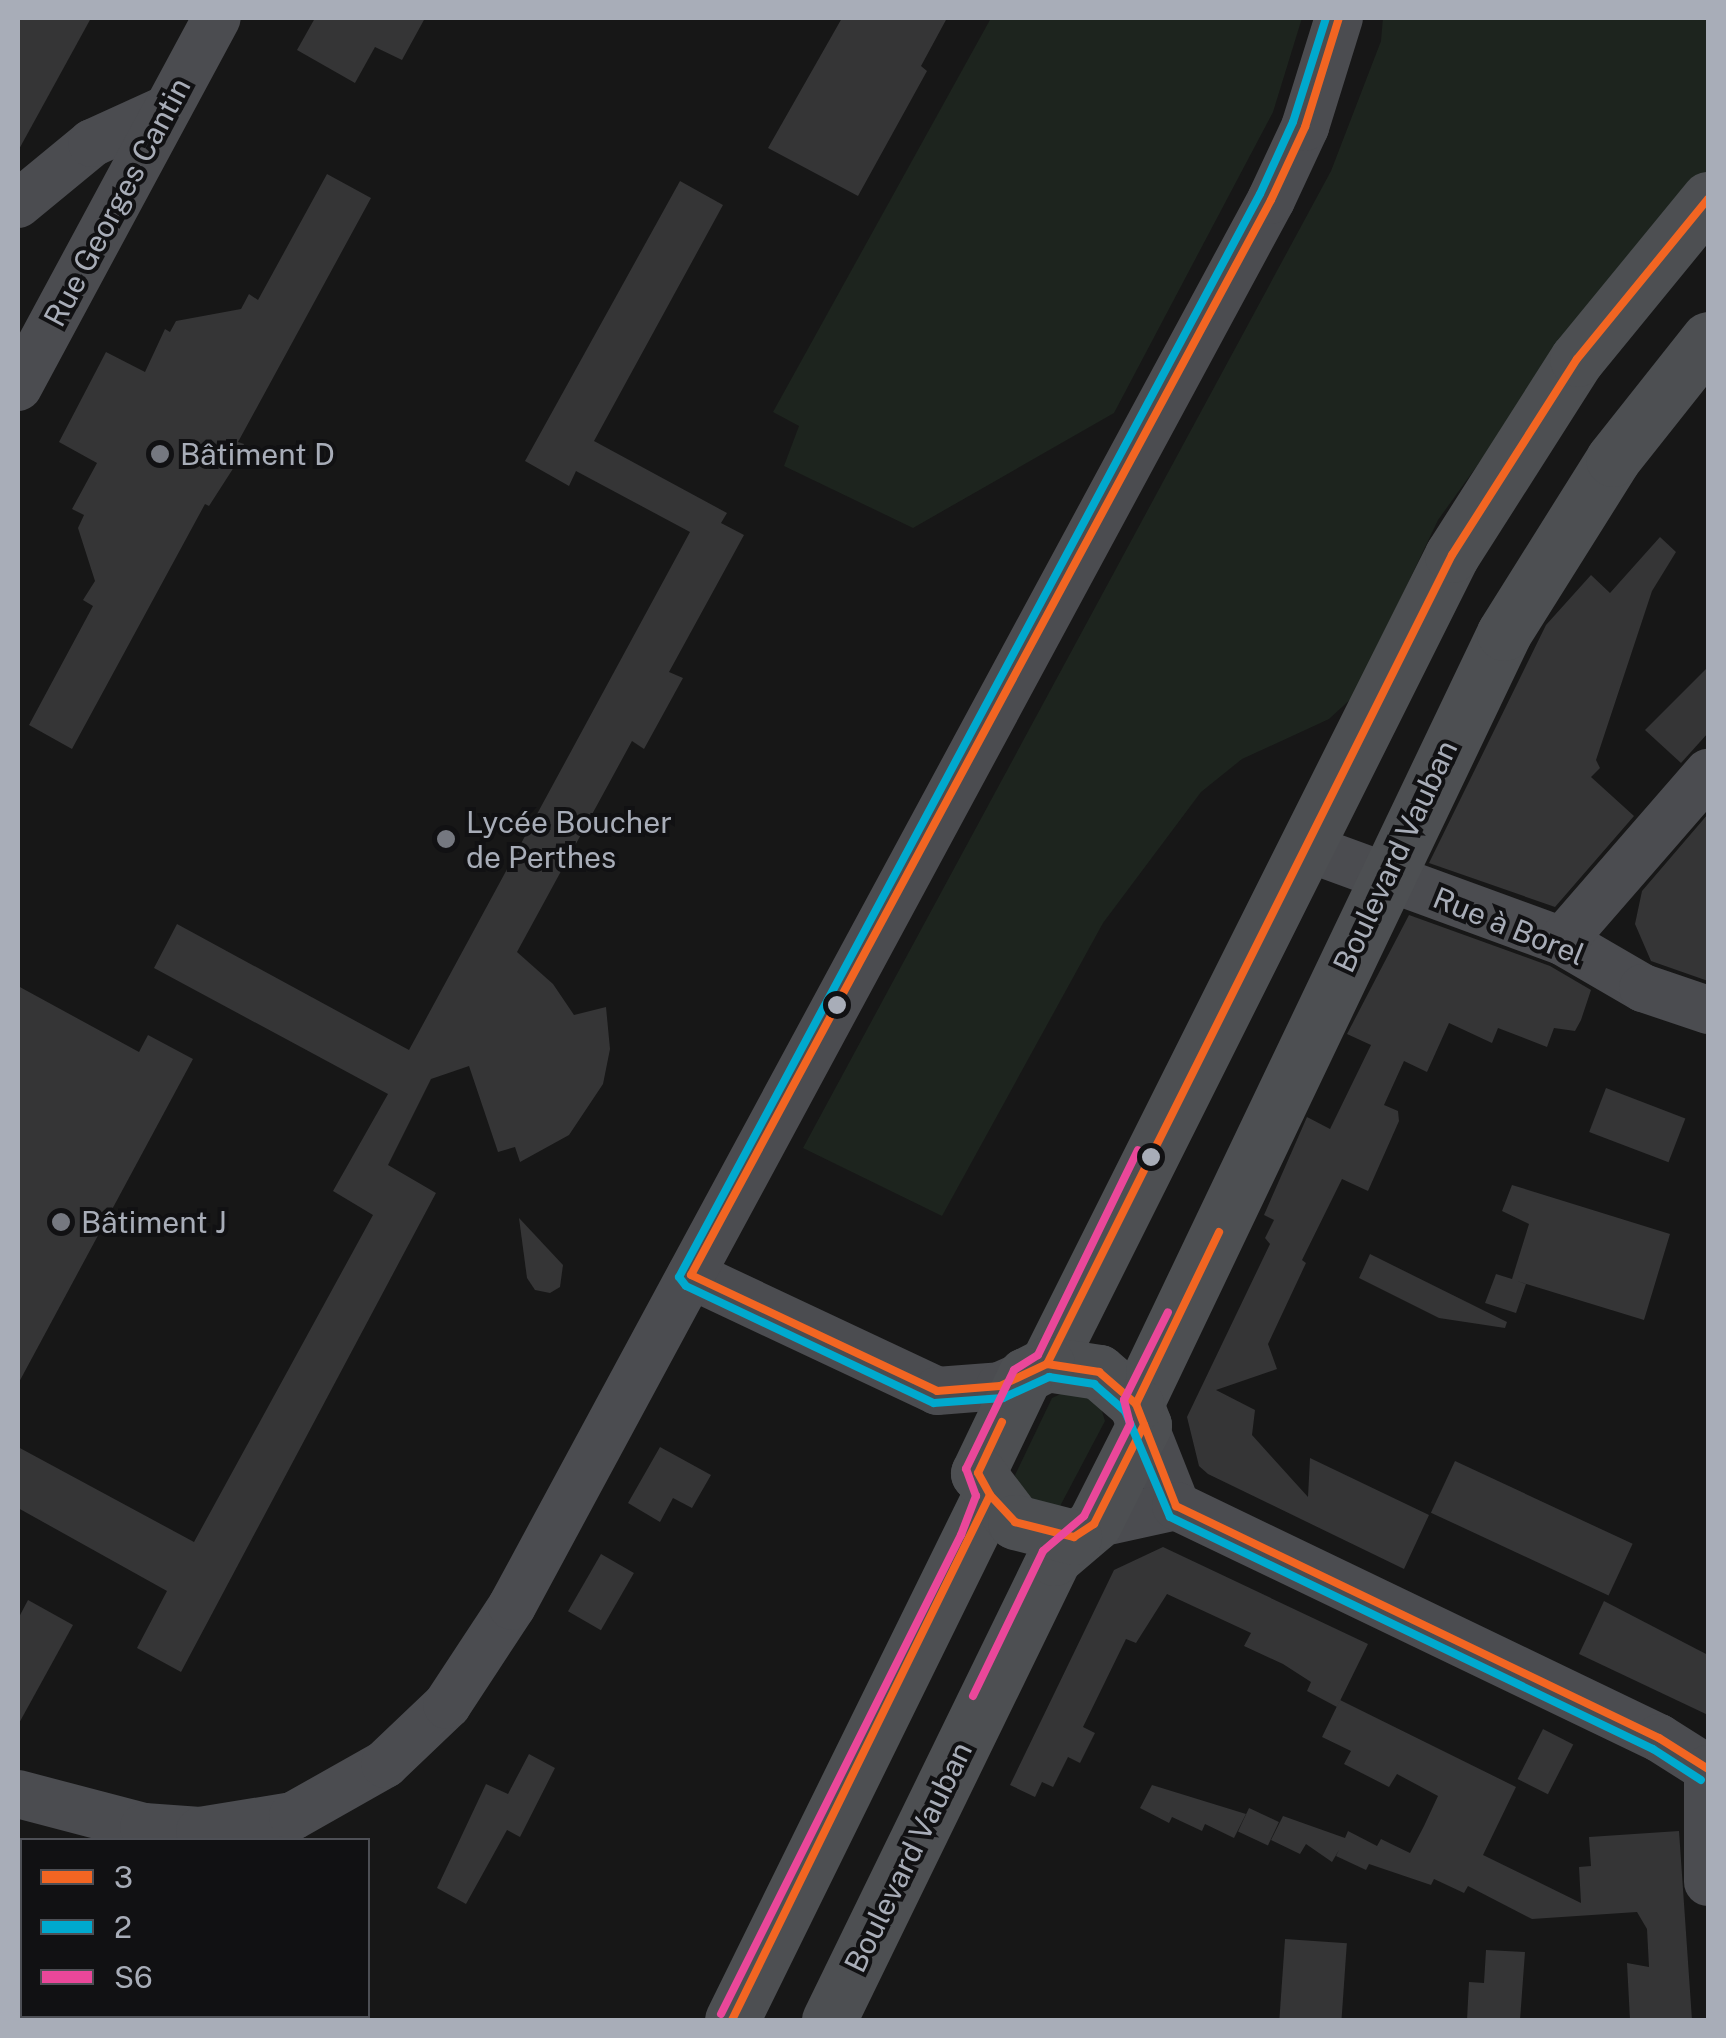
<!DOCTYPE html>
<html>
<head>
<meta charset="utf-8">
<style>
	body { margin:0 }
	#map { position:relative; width:1726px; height:2038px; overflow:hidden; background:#171717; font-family:"Public Sans",sans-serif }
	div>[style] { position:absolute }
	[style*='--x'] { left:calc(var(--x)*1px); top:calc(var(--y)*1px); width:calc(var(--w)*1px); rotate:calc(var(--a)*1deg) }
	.green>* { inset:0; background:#1d241e }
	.building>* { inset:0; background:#353536; transform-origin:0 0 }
	.minor>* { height:48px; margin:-24px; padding:0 24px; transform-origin:24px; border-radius:24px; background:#4b4c50 }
	.major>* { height:55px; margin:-27.5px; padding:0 27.5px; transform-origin:27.5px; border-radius:27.5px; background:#4d4f52 }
	.bus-1>* { height:8px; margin:-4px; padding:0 4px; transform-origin:4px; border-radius:4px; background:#f26522 }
	.bus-2>* { height:8px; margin:-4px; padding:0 4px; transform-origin:4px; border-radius:4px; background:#00a9ce }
	.bus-3>* { height:8px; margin:-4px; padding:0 4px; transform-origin:4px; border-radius:4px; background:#ea479a }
	.dots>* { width:28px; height:28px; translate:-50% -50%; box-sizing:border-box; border:5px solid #111113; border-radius:50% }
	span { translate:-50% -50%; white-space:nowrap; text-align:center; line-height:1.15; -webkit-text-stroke:8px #111113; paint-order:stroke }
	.street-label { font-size:30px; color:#a8adb8 }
	.poi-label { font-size:30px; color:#a8adb8 }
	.left { translate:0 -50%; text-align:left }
	.frame { position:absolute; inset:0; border:20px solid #a8adb8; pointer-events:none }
	.legend { position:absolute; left:20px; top:1838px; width:350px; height:180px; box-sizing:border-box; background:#111113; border:2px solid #4d4f55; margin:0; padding:12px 18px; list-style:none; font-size:30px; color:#a8adb8 }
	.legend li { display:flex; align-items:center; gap:20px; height:50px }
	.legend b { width:50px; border:2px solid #4d4f55 }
</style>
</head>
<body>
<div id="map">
	<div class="green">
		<i style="clip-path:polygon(991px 18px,1302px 18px,1273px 112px,1114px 413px,913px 528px,784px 466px,799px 426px,773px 412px)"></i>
		<i style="clip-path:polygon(1383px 18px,1708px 18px,1708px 173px,1583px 318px,1438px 520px,1354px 696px,1329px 719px,1242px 759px,1201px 792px,1103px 923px,942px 1216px,803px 1148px,1331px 171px,1381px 41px)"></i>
		<i style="clip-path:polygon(1067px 1391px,1099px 1402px,1105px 1421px,1058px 1510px,1019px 1498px,1015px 1475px,1052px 1398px)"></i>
	</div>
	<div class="building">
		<i style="clip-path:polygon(18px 18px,91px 18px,18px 151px)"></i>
		<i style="clip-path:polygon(315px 18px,425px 18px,402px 60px,375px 47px,355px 83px,297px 50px)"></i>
		<i style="clip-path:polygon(842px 18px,947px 18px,921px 66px,927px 71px,858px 196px,768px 148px)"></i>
		<i style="clip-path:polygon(327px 174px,371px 198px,238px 442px,244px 444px,236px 464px,209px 506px,205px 504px,72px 749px,29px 725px,93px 606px,83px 600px,95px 581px,78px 528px,84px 515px,72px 509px,97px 463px,59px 442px,106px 352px,145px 372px,165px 329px,170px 332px,176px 321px,241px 309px,249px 294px,258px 300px)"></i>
		<i style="clip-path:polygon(680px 181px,723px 205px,594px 441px,727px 513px,721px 523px,744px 535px,669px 672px,683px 678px,644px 749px,632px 741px,517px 952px,553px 984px,574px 1015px,606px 1007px,610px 1049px,603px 1084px,569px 1135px,520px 1162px,515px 1147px,498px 1152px,469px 1066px,431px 1079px,388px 1165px,436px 1193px,181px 1672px,137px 1648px,167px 1591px,18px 1508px,18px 1447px,194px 1542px,373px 1215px,333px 1191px,388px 1094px,154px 968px,177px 924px,409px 1050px,690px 532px,576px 471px,569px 486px,525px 461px)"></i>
		<i style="clip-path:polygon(1660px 537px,1676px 552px,1652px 591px,1596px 760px,1600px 768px,1591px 777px,1634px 816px,1555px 907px,1429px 863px,1546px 625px,1591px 575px,1610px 593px)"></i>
		<i style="clip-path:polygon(1708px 667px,1708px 733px,1681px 763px,1645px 730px)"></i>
		<i style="clip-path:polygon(1708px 814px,1706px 862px,1708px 981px,1651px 961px,1635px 924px,1642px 891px)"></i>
		<i style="clip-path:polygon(1409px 915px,1550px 966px,1591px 990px,1581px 1020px,1575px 1031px,1554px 1028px,1547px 1047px,1498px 1028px,1492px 1043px,1449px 1023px,1427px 1072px,1404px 1061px,1384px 1105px,1398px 1111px,1399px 1121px,1368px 1191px,1342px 1179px,1302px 1260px,1306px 1263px,1268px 1344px,1277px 1369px,1216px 1390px,1255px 1410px,1252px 1435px,1308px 1497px,1310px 1458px,1429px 1515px,1404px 1569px,1208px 1474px,1199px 1466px,1187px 1417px,1270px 1244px,1265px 1238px,1274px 1220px,1264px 1215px,1307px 1117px,1330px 1129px,1371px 1045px,1347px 1034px)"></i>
		<i style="clip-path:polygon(18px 986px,139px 1052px,148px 1035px,193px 1059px,18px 1384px)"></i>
		<i style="left:1606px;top:1088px;width:85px;height:47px;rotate:21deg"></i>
		<i style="clip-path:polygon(1512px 1185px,1670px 1234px,1644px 1320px,1517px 1281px,1526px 1284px,1516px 1313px,1485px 1303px,1496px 1274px,1512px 1279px,1529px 1224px,1502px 1211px)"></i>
		<i style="clip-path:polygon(519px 1218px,563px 1265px,560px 1287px,550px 1293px,535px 1290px,527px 1278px)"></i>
		<i style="clip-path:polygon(1370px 1254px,1507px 1322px,1505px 1328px,1439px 1318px,1359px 1278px)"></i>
		<i style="clip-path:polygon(660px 1447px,711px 1475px,692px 1508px,673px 1498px,660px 1522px,628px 1503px)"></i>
		<i style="left:1455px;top:1461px;width:196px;height:57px;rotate:25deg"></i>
		<i style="clip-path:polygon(1163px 1547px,1368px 1644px,1337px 1707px,1307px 1691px,1311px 1682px,1283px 1664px,1244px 1646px,1251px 1633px,1167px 1594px,1136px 1643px,1126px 1639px,1083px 1727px,1095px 1733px,1080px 1763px,1068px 1757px,1053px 1787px,1042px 1782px,1035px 1797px,1010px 1785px,1114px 1570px)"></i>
		<i style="left:601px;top:1554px;width:38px;height:66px;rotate:30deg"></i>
		<i style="clip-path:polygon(28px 1600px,73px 1625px,18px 1725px,18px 1619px)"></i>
		<i style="clip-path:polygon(1604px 1601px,1708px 1655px,1708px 1715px,1579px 1654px)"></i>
		<i style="clip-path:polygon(1340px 1700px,1516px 1787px,1483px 1855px,1581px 1903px,1579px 1867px,1591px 1866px,1589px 1837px,1679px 1831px,1692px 2020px,1630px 2020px,1627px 1963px,1649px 1967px,1647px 1929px,1637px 1912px,1532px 1919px,1468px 1886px,1464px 1893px,1434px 1879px,1431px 1885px,1369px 1864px,1366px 1870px,1336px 1856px,1339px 1850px,1332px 1862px,1306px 1844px,1300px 1854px,1271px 1840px,1283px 1816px,1345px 1838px,1348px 1831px,1377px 1846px,1381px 1839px,1410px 1853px,1424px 1826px,1438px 1796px,1397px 1774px,1389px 1787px,1344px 1764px,1351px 1751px,1322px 1737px)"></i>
		<i style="left:1543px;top:1729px;width:34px;height:56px;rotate:27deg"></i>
		<i style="clip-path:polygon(529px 1754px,555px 1768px,520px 1837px,507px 1830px,466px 1904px,437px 1888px,486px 1784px,508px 1794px)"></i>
		<i style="clip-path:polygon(1152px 1785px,1246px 1814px,1234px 1838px,1205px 1824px,1202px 1831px,1172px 1817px,1169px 1823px,1140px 1808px)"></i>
		<i style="left:1249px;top:1808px;width:33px;height:26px;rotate:25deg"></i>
		<i style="left:1285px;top:1939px;width:62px;height:81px;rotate:4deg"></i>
		<i style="clip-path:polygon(1486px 1950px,1525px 1952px,1520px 2020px,1467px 2020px,1469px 1982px,1484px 1983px)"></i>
	</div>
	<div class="minor">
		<i style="--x:18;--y:204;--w:96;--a:-39.5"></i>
		<i style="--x:92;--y:143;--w:82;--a:-24.4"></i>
		<i style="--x:18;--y:387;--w:419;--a:-61.7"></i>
		<i style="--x:1305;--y:847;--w:274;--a:20.1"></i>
		<i style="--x:1562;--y:941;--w:94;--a:30.1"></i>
		<i style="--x:1643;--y:988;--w:69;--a:18.7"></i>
		<i style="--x:1562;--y:941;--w:223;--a:-49"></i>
		<i style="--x:691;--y:1275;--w:272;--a:25.2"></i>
		<i style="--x:937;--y:1391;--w:63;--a:-4.5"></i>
		<i style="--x:1000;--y:1386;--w:27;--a:-24"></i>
		<i style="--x:1144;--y:1425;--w:87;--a:68.4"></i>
		<i style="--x:1094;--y:1524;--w:84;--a:-12.4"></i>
		<i style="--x:1176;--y:1506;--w:536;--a:25.66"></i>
		<i style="--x:1659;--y:1738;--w:58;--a:32.3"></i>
		<i style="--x:1708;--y:1769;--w:113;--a:90"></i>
		<i style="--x:18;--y:1794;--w:130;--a:14.7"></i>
		<i style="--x:144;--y:1827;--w:56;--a:4.1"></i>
		<i style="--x:200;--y:1831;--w:94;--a:-9.2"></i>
		<i style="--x:293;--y:1816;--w:106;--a:-29.5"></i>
		<i style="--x:385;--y:1764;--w:86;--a:-43.6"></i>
		<i style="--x:447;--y:1705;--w:118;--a:-56.7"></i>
		<i style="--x:512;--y:1606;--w:1598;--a:-61.64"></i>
		<i style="--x:1271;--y:200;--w:81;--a:-65"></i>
		<i style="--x:1305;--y:127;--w:114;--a:-72.7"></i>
	</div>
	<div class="major">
		<i style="--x:1047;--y:1364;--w:905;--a:-63.41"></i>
		<i style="--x:1452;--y:555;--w:232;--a:-57.5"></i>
		<i style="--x:1577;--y:359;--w:207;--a:-50.7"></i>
		<i style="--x:1136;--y:1404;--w:854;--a:-64.48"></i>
		<i style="--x:1504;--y:633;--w:205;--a:-57.9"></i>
		<i style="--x:1613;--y:459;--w:153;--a:-51.6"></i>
		<i style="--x:732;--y:2020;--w:585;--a:-63.83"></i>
		<i style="--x:829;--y:2020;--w:514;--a:-64.03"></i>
		<i style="--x:1054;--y:1558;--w:52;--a:-40.4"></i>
		<i style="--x:1094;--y:1524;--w:111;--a:-63.2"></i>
		<i style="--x:1144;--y:1425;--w:22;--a:-111"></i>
		<i style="--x:1136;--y:1404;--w:49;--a:-139.1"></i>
		<i style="--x:1099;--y:1372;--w:53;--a:-171.3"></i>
		<i style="--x:1047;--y:1364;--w:25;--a:153"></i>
		<i style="--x:1025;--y:1375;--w:109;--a:115.6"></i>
		<i style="--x:978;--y:1473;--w:61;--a:52.9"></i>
		<i style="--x:1015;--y:1522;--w:61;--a:14.3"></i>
	</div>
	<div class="bus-1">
		<i style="--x:691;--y:1275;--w:1221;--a:-61.65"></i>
		<i style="--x:1271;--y:200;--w:81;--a:-65"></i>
		<i style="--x:1305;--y:127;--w:114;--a:-72.7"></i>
		<i style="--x:691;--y:1275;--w:272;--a:25.2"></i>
		<i style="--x:937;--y:1391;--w:63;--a:-4.5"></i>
		<i style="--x:1000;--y:1386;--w:52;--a:-25.1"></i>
		<i style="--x:1047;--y:1364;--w:53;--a:8.7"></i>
		<i style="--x:1099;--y:1372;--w:49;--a:40.9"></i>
		<i style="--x:1136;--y:1404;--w:110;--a:68.6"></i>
		<i style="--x:1176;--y:1506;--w:536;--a:25.66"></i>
		<i style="--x:1659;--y:1738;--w:58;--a:32.3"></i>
		<i style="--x:1047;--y:1364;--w:905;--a:-63.41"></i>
		<i style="--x:1452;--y:555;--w:232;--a:-57.5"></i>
		<i style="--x:1577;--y:359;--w:207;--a:-50.7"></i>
		<i style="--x:1136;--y:1404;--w:191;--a:-64.2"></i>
		<i style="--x:1002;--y:1422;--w:56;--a:115.2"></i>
		<i style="--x:978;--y:1473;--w:25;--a:61"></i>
		<i style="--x:990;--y:1495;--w:37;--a:47"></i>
		<i style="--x:1015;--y:1522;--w:61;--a:14.3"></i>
		<i style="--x:1074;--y:1537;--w:24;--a:-33"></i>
		<i style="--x:1094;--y:1524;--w:111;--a:-63.2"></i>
		<i style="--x:732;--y:2020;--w:585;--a:-63.83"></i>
	</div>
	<div class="bus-2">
		<i style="--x:1326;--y:18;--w:109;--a:107.6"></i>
		<i style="--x:1293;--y:122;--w:79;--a:114.6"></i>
		<i style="--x:1260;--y:194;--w:1229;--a:118.21"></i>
		<i style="--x:679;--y:1277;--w:11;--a:52"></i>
		<i style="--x:686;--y:1286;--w:274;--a:25.3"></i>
		<i style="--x:934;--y:1403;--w:69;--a:-4.1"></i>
		<i style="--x:1003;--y:1398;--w:51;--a:-24.5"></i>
		<i style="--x:1049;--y:1377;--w:46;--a:8.8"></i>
		<i style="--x:1094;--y:1384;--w:41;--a:41.1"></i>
		<i style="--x:1125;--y:1411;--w:115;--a:67"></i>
		<i style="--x:1170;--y:1517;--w:536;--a:25.66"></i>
		<i style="--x:1653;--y:1749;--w:57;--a:32.9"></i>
	</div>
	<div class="bus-3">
		<i style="--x:973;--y:1696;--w:161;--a:-64.2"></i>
		<i style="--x:1043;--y:1551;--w:54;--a:-40.5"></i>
		<i style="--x:1084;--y:1516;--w:103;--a:-63.4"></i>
		<i style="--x:1130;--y:1424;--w:25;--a:-104"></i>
		<i style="--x:1124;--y:1400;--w:98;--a:-63.4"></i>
		<i style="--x:721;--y:2014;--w:536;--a:-63.39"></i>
		<i style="--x:961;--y:1535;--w:42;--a:-69"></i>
		<i style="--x:976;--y:1496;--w:29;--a:-110"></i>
		<i style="--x:966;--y:1469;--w:110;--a:-64.1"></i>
		<i style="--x:1014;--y:1370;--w:28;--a:-32"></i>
		<i style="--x:1038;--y:1355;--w:228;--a:-64"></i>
	</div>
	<div class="dots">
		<i style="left:160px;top:454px;background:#757880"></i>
		<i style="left:446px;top:839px;background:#757880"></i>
		<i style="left:837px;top:1005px;background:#a8adb8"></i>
		<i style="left:1151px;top:1157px;background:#a8adb8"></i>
		<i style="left:61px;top:1222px;background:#757880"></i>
	</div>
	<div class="street-label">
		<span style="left:117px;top:202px;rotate:-62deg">Rue Georges Cantin</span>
		<span style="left:1395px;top:856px;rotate:-65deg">Boulevard Vauban</span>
		<span style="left:1509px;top:926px;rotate:22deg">Rue à Borel</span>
		<span style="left:908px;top:1857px;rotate:-64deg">Boulevard Vauban</span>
	</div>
	<div class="poi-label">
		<span class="left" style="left:180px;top:454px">Bâtiment D</span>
		<span class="left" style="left:466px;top:839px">Lycée Boucher<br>de Perthes</span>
		<span class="left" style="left:81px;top:1222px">Bâtiment J</span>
	</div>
	<div class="frame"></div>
	<ul class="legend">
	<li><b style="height:12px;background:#f26522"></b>3</li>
	<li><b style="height:12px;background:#00a9ce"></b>2</li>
	<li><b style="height:12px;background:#ea479a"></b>S6</li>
	</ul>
</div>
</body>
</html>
